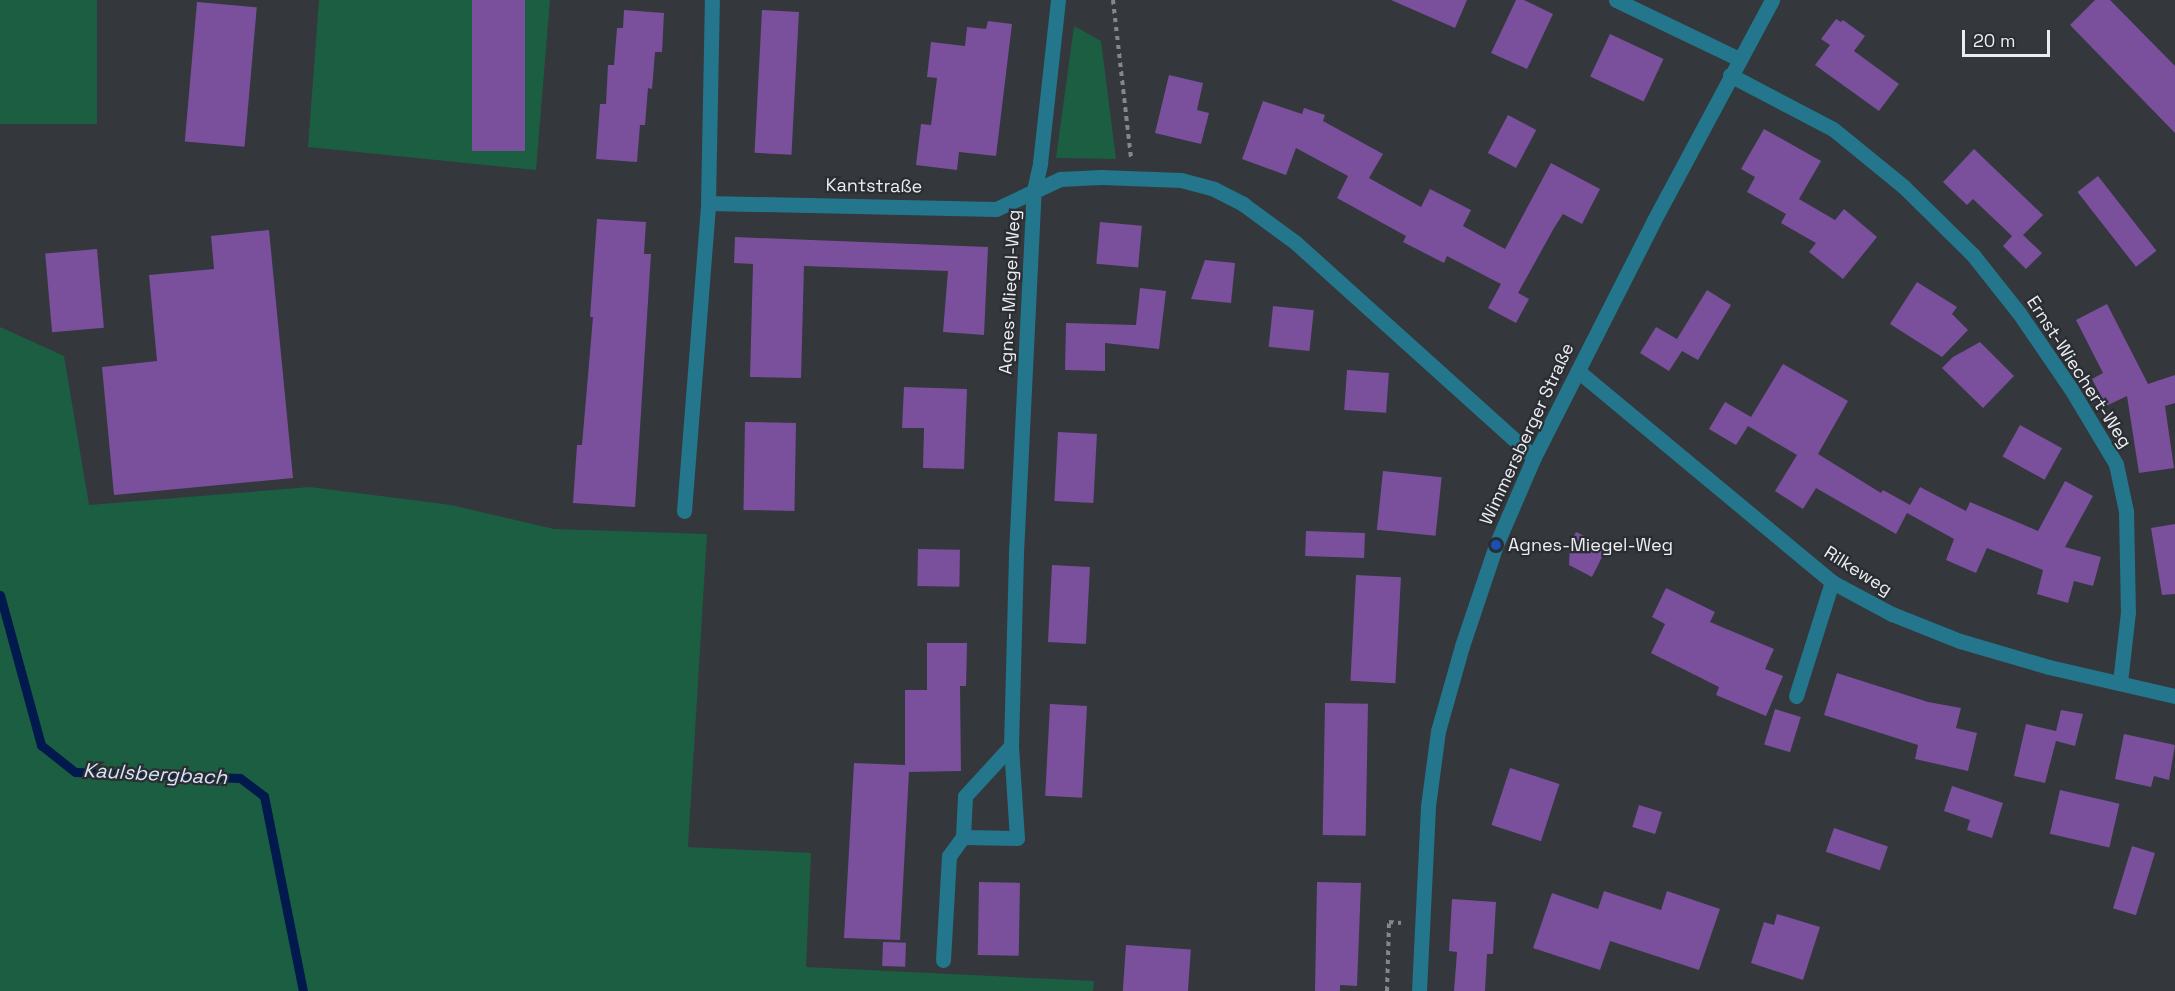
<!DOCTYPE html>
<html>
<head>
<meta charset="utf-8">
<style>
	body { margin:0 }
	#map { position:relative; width:2175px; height:991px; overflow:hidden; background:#34373c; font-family:"Space Grotesk",sans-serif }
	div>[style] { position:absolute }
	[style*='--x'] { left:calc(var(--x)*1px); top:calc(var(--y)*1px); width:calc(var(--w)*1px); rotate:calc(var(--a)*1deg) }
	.green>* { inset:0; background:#1c5e41; transform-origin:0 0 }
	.stream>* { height:9px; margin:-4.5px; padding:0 4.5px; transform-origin:4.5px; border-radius:4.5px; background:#01194c }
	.building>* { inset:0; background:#7a4f9c; transform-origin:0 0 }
	.path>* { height:4px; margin-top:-2px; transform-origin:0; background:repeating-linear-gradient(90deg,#84878b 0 4.5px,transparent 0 9px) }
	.minor>* { height:15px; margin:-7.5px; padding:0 7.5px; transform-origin:7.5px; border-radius:7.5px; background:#23768b }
	.dots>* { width:16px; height:16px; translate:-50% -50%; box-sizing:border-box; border:3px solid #2a2d32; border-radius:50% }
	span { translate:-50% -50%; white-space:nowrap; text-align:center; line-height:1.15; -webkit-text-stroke:4.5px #2a2d32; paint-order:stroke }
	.street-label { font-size:18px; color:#ebedf0 }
	.poi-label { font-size:18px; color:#ebedf0 }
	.left { translate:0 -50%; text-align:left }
	.water-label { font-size:20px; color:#d8e4f9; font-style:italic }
	.scale { position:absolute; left:1962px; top:30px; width:88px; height:27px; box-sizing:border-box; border:3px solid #ebedf0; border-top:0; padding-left:8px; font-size:18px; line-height:21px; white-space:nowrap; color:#ebedf0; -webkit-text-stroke:4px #2a2d32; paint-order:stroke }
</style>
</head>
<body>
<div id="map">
	<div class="green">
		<i style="left:0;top:0;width:97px;height:124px"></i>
		<i style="clip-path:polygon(319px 0,550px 0,536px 170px,308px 147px)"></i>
		<i style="clip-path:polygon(1074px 26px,1101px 41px,1116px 159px,1056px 158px)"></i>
		<i style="clip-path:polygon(0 327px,64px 356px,89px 505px,310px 487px,451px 505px,554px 529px,707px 534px,688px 847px,811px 853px,806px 967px,1094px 981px,1093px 991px,0 991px)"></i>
	</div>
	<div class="stream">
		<i style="--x:0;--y:595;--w:156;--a:74.7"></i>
		<i style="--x:41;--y:745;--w:43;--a:38.5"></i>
		<i style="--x:75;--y:772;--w:165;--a:2.1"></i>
		<i style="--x:240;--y:778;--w:30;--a:37"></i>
		<i style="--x:264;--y:796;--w:199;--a:78.7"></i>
	</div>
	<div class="building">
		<i style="left:472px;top:0;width:53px;height:151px"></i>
		<i style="clip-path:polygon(1391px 0,1467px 0,1455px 28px)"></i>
		<i style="clip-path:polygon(1516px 0,1524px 0,1553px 14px,1527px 69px,1491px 53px)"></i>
		<i style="clip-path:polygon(2095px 0,2110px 0,2175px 66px,2175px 133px,2070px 25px)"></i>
		<i style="left:197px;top:2px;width:60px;height:140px;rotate:5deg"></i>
		<i style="clip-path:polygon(624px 10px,664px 13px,662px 52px,655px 52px,652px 89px,648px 88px,645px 125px,640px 125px,637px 162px,596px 159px,600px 104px,606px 104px,608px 65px,614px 65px,617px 28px,623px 28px)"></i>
		<i style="left:762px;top:10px;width:37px;height:143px;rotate:3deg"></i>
		<i style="clip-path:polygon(1836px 19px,1841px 22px,1843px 20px,1865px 36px,1854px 51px,1899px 84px,1879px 111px,1815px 65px,1830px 45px,1821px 39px)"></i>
		<i style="clip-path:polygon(988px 21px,1012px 24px,996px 156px,959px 152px,957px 170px,916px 165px,921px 124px,931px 125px,937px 78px,927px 77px,931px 42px,965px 46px,967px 27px,986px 29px)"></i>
		<i style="left:1610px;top:34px;width:59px;height:47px;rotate:25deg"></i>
		<i style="clip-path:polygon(1169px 75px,1203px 83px,1197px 110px,1209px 113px,1201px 144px,1155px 133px)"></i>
		<i style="clip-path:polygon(1263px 101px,1302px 114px,1304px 108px,1325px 115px,1323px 121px,1383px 154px,1369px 178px,1421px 207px,1430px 189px,1471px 210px,1463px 226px,1505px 249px,1551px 163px,1600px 189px,1582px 224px,1563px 214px,1554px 228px,1518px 293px,1529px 299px,1516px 323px,1488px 308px,1501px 284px,1447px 256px,1444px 263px,1403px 242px,1406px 236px,1337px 198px,1348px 176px,1296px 148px,1286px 175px,1242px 159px)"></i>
		<i style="left:1508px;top:115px;width:32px;height:43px;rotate:28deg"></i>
		<i style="clip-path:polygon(1764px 129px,1821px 161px,1799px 199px,1835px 220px,1844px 209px,1877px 237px,1843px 279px,1809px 252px,1816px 243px,1781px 223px,1786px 214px,1747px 192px,1755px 177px,1741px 169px)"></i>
		<i style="clip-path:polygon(1974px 149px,2043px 215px,2023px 235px,2042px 253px,2026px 269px,2003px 246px,2012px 236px,1973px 199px,1967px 205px,1943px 182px)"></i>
		<i style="left:2098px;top:176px;width:95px;height:26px;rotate:52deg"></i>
		<i style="clip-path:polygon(597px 219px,646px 222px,644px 254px,651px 254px,635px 507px,573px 503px,577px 445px,582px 445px,593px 317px,590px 317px)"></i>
		<i style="left:1100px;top:222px;width:42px;height:42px;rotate:5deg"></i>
		<i style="clip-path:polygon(269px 230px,293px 478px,114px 495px,102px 367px,157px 361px,149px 275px,214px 269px,211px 236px)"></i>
		<i style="clip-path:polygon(735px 237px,988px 247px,984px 335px,943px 332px,948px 271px,804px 266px,801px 378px,750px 377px,753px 264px,734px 263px)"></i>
		<i style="left:97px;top:249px;width:79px;height:52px;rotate:85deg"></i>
		<i style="clip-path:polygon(1205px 260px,1235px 263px,1231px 303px,1191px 299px)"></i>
		<i style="clip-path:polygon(1917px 282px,1957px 307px,1952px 314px,1968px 330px,1942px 357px,1890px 324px)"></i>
		<i style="clip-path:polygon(1140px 288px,1166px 291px,1159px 349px,1105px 343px,1105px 371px,1065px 370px,1066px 323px,1136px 325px)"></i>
		<i style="clip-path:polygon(1707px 290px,1731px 305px,1698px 360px,1682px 351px,1669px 371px,1640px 353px,1656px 327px,1677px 339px)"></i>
		<i style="clip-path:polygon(2107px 304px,2148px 384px,2175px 375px,2175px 403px,2165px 406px,2174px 468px,2139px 473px,2127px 396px,2106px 406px,2092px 379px,2103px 373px,2076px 320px)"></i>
		<i style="left:1273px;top:306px;width:41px;height:41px;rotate:6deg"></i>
		<i style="clip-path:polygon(1980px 342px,2014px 376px,1983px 408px,1942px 368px,1953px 357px)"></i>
		<i style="clip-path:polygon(1783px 364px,1848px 401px,1818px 454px,1881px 493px,1883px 490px,1910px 505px,1920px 487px,1966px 511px,1970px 502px,2038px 531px,2065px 481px,2093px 496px,2065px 547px,2101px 557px,2093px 586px,2074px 581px,2068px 603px,2037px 594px,2043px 570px,1987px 548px,1976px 573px,1946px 560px,1954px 539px,1907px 513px,1896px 534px,1816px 488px,1803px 509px,1775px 491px,1797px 455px,1748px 426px,1736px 445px,1709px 429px,1725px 402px,1751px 417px)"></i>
		<i style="left:1347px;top:370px;width:42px;height:40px;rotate:4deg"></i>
		<i style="clip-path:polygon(904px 387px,967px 389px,964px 469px,923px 468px,924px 428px,902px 428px)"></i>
		<i style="left:745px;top:422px;width:51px;height:88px;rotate:1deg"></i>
		<i style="left:2020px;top:425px;width:48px;height:36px;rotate:29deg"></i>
		<i style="left:1058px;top:432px;width:39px;height:69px;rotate:3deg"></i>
		<i style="left:1383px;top:471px;width:59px;height:59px;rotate:6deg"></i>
		<i style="clip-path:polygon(2175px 524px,2175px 594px,2162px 595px,2151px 528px)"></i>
		<i style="left:1306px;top:531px;width:59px;height:25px;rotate:2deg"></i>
		<i style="clip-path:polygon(1576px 532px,1607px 547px,1592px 577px,1569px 565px,1570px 544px)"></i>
		<i style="left:918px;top:549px;width:42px;height:37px;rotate:1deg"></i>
		<i style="left:1052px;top:565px;width:38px;height:77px;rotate:3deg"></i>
		<i style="left:1356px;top:575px;width:45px;height:106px;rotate:3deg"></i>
		<i style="clip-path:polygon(1666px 588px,1715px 612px,1710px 622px,1774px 649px,1765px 669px,1783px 676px,1766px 716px,1716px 695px,1719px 687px,1651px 653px,1665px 624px,1652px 617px)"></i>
		<i style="clip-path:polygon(927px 643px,967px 643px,966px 686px,960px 686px,961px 771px,909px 772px,900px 940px,844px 938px,854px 763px,905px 765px,905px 690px,927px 690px)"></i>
		<i style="clip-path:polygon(1837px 673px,1928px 702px,1961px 708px,1956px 728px,1977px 733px,1968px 771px,1915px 759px,1918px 745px,1824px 715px)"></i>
		<i style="left:1325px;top:703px;width:43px;height:132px;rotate:1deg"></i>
		<i style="left:1050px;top:704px;width:37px;height:92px;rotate:3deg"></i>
		<i style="left:1775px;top:709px;width:27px;height:37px;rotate:17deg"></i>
		<i style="clip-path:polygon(2061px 710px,2083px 714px,2075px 746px,2056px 741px,2045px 783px,2014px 776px,2026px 724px,2056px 731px)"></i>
		<i style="clip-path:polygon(2124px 734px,2175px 745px,2169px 780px,2154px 776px,2151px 787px,2115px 779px)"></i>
		<i style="left:1510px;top:768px;width:52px;height:60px;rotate:18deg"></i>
		<i style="clip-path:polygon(1952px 786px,2003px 803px,1992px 838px,1967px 830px,1970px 820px,1944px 811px)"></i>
		<i style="left:2060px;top:790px;width:61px;height:45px;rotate:13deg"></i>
		<i style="left:1639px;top:805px;width:24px;height:23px;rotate:17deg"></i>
		<i style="left:1834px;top:828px;width:57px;height:25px;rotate:19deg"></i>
		<i style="left:2132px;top:846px;width:24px;height:65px;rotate:17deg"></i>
		<i style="left:979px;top:882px;width:41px;height:73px;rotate:1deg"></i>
		<i style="clip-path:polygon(1317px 882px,1361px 883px,1357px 986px,1340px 985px,1340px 991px,1315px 991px)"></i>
		<i style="clip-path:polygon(1604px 891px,1661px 910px,1667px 891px,1720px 909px,1699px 970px,1610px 941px,1600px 970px,1533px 948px,1552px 893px,1598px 909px)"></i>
		<i style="clip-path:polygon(1452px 899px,1496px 902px,1493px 954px,1487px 954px,1485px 991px,1454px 991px,1457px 952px,1449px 951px)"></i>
		<i style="clip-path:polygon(1777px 914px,1820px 927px,1803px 980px,1751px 963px,1764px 922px,1774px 925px)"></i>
		<i style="left:883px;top:942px;width:23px;height:24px;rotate:2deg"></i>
		<i style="left:1126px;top:945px;width:65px;height:46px;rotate:4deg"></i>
	</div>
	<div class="path">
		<i style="--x:1113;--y:0;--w:158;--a:83.5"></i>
		<i style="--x:1387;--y:991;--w:69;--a:-88.3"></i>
		<i style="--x:1389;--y:922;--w:12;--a:5"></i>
	</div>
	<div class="minor">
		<i style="--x:1616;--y:0;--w:136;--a:25.6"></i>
		<i style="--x:1730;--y:75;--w:116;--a:27.7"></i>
		<i style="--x:1833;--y:129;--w:92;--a:39.2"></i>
		<i style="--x:1904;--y:187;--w:97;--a:44.6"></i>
		<i style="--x:1973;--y:255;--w:74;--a:51.6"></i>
		<i style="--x:2019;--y:313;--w:92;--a:55.6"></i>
		<i style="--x:2071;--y:389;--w:87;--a:59"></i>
		<i style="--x:2116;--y:464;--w:48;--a:78"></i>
		<i style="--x:2126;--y:511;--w:101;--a:88.9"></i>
		<i style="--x:2128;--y:612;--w:70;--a:96.5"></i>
		<i style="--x:708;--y:203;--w:288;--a:1.2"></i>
		<i style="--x:996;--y:209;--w:71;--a:-25.1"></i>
		<i style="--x:1060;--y:179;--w:41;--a:-2.8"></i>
		<i style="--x:1101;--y:177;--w:80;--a:2.1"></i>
		<i style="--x:1181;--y:180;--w:34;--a:15"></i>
		<i style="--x:1214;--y:189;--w:33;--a:27"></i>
		<i style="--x:1243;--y:204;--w:66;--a:36.3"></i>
		<i style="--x:1296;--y:243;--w:320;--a:42"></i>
		<i style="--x:1578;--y:371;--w:330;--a:39.7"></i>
		<i style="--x:1832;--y:582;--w:68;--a:28.1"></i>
		<i style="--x:1892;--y:614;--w:73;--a:21.7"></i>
		<i style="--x:1960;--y:641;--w:93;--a:16.3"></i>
		<i style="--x:2049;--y:667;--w:129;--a:13"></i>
		<i style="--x:684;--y:511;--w:309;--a:-85.5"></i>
		<i style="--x:708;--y:203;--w:203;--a:-88.9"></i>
		<i style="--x:1796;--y:696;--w:120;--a:-72.5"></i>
		<i style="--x:1011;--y:746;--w:92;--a:86.3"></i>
		<i style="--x:1017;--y:838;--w:54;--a:-178.9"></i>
		<i style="--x:963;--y:837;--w:41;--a:-87.2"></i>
		<i style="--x:965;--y:796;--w:68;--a:-47.4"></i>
		<i style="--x:1011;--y:746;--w:193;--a:-88.5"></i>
		<i style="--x:1016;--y:553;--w:363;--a:-87.2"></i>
		<i style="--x:1034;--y:190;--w:28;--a:-77"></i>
		<i style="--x:1040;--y:163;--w:164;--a:-83.7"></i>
		<i style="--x:943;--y:960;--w:104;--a:-86.7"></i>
		<i style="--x:949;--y:856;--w:24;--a:-54"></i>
		<i style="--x:1419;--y:991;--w:185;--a:-87.2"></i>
		<i style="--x:1428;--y:806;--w:76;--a:-82.4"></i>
		<i style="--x:1438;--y:731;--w:88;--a:-74.2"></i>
		<i style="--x:1462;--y:646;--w:107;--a:-71.4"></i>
		<i style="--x:1496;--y:545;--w:96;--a:-66.6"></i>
		<i style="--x:1534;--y:457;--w:263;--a:-63.1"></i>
		<i style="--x:1653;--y:222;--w:252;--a:-61.8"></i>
	</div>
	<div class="dots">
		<i style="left:1496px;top:545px;background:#1a4fb4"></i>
	</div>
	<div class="street-label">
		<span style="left:874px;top:186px;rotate:1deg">Kantstraße</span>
		<span style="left:1010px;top:292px;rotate:-87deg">Agnes-Miegel-Weg</span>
		<span style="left:2079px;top:372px;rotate:57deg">Ernst-Wiechert-Weg</span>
		<span style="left:1527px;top:434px;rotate:-65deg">Wimmersberger Straße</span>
		<span style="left:1858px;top:571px;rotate:32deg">Rilkeweg</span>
	</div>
	<div class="poi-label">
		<span class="left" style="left:1508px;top:545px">Agnes-Miegel-Weg</span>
	</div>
	<div class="water-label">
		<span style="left:155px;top:774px;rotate:3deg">Kaulsbergbach</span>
	</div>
	<div class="scale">20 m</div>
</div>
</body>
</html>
